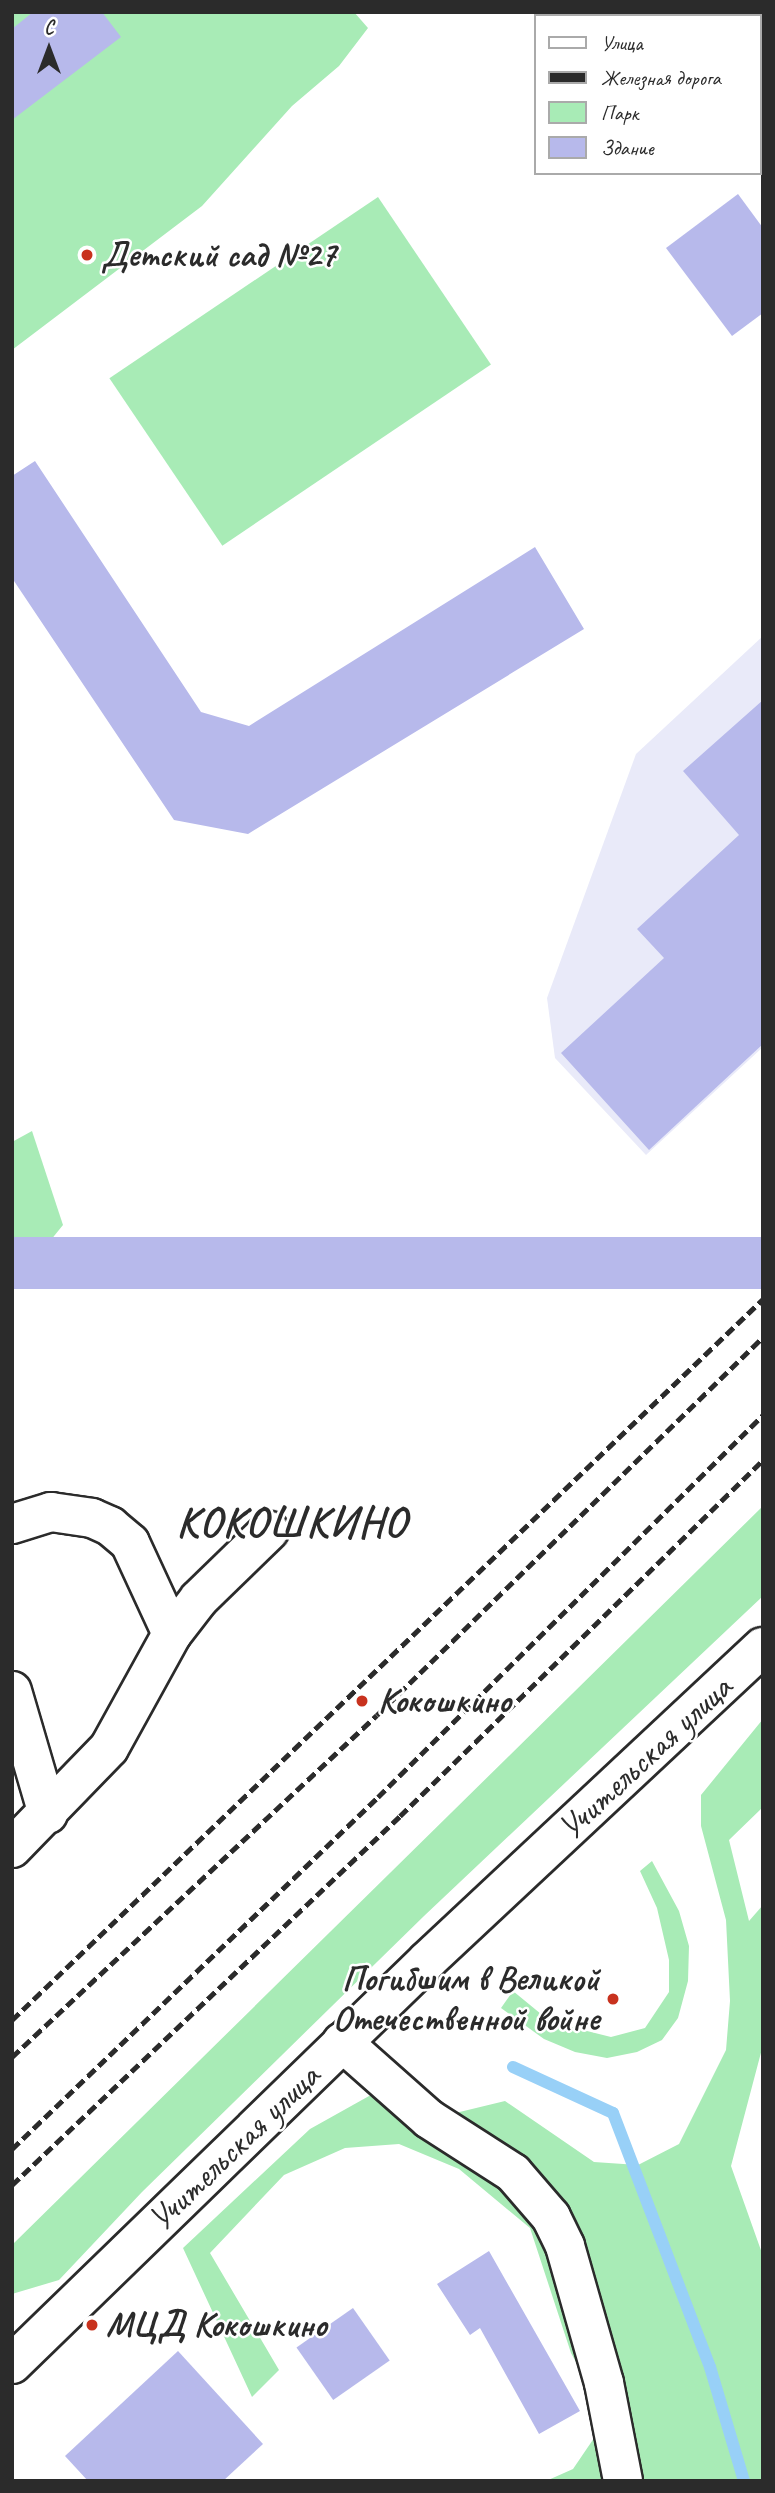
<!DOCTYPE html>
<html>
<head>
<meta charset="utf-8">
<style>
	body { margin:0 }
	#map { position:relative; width:775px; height:2493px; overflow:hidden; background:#fff; font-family:Caveat,sans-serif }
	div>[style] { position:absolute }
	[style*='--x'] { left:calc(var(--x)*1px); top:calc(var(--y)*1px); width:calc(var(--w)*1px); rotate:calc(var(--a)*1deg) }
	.built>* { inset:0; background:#e9eaf9 }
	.green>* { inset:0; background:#a8ebb6; transform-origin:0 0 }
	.stream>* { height:12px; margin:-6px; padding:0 6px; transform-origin:6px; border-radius:6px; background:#98d0f7 }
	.building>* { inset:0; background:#b7b9eb; transform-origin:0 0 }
	.roads { filter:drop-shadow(2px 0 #2b2b2b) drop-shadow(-2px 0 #2b2b2b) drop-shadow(0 2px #2b2b2b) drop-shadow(0 -2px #2b2b2b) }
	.minor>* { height:38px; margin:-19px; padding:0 19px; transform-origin:19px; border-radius:19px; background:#fff }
	.rail>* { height:5px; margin-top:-2.5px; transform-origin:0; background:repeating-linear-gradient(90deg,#2b2b2b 0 10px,transparent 0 15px) }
	.dots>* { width:19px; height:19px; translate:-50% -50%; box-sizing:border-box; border:4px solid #fff; border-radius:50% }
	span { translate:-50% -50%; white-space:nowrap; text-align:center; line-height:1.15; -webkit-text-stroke:5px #fff; paint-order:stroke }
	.poi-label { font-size:35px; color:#2b2b2b; font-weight:700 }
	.left { translate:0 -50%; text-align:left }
	.right { translate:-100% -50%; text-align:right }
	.street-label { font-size:35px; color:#2b2b2b }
	.district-label { font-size:42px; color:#2b2b2b; font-weight:700; letter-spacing:2px }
	.frame { position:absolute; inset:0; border:14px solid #2b2b2b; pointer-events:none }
	.legend { position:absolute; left:534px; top:14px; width:228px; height:161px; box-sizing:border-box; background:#fff; border:2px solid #aaa; margin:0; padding:9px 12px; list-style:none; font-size:21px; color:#2b2b2b }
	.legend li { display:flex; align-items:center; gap:14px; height:35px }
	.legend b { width:35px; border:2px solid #aaa }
	.north { position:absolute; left:14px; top:14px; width:70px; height:70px; -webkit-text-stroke:5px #fff; paint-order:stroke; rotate:0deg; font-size:19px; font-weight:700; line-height:28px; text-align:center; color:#2b2b2b }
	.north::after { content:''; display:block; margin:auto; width:24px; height:32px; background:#2b2b2b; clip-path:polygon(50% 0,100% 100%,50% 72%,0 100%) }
</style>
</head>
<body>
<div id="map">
	<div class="built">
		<i style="clip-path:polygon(763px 636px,763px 1047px,646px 1155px,555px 1058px,547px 998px,636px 754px)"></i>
	</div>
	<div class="green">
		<i style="clip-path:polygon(12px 12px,354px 12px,368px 28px,339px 66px,292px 106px,202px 206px,12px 350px)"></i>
		<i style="left:378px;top:197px;width:202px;height:324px;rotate:56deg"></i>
		<i style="clip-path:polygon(32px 1131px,63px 1225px,12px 1288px,12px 1142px)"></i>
		<i style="clip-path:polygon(763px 1506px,763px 1596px,424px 1916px,142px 2192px,59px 2280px,12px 2294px,12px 2245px)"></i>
		<i style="clip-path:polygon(763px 1719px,763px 1807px,729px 1840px,749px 1921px,763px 1905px,763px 2045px,731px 2166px,763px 2256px,763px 2481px,546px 2481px,573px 2469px,607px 2419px,571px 2353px,530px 2228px,459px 2169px,399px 2144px,345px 2148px,284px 2175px,210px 2253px,279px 2370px,252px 2397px,183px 2248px,310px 2129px,378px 2091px,391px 2113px,410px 2124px,505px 2101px,594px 2162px,638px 2165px,679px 2144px,726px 2050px,730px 2001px,726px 1920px,701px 1826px,701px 1795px)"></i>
		<i style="clip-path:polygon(652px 1861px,679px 1911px,689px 1946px,688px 1981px,678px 2018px,662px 2040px,637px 2052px,607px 2058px,575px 2052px,544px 2039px,501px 2008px,513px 1991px,541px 2014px,567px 2026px,611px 2037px,645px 2028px,669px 1992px,669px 1960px,657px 1908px,640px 1871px)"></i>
	</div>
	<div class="stream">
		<i style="--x:513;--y:2067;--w:110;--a:24.7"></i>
		<i style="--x:613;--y:2113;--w:272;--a:69.1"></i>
		<i style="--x:710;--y:2367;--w:119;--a:73.4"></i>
	</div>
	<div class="building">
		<i style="clip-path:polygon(33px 12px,102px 12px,121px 37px,12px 120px,12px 29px)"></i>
		<i style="clip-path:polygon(738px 194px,763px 228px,763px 313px,732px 336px,666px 248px)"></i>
		<i style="clip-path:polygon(35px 461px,201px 712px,249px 726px,535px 547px,584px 629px,248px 834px,174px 820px,12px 578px,12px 476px)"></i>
		<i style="clip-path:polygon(763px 700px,763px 1044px,649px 1150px,561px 1053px,664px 958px,637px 929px,739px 835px,683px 771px)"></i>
		<i style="left:763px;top:1237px;width:52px;height:1037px;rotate:90deg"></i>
		<i style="clip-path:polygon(489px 2251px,580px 2411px,539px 2434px,480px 2328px,470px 2335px,437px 2284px)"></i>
		<i style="left:353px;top:2308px;width:64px;height:69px;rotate:55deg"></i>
		<i style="clip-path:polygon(178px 2351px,263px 2444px,223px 2481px,88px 2481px,65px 2456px)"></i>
	</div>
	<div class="roads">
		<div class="minor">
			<i style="--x:12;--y:1524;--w:41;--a:-17.1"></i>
			<i style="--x:51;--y:1512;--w:41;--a:8.3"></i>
			<i style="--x:92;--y:1518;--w:20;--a:24"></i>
			<i style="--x:110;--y:1526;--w:26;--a:40"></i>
			<i style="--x:130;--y:1543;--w:100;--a:65.2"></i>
			<i style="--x:12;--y:1691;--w:128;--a:73.7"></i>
			<i style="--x:12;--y:1848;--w:139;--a:-45.9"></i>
			<i style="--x:109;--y:1748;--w:130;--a:-61.1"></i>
			<i style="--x:172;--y:1634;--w:44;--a:-52.4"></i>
			<i style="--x:199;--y:1599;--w:98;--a:-44.2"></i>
			<i style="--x:342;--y:2042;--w:116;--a:41.5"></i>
			<i style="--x:429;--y:2119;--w:100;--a:32.7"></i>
			<i style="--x:513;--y:2173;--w:58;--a:49.2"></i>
			<i style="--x:551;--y:2217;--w:32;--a:64"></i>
			<i style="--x:565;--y:2246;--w:142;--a:74.1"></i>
			<i style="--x:604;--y:2383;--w:100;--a:79"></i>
			<i style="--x:12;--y:2364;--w:580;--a:-44.16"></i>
			<i style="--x:428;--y:1960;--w:458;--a:-43.1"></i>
		</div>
	</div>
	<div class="rail">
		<i style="--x:12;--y:2020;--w:1041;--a:-43.83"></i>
		<i style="--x:12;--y:2057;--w:500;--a:-43.14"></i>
		<i style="--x:377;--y:1715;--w:540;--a:-44.4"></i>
		<i style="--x:12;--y:2149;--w:508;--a:-43.88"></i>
		<i style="--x:378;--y:1797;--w:542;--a:-44.78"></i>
		<i style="--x:12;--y:2185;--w:535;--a:-43.56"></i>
		<i style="--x:400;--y:1816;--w:508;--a:-44.44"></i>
	</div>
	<div class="dots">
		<i style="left:87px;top:255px;background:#c8321e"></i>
		<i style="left:362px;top:1701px;background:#c8321e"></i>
		<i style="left:613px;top:1999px;background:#c8321e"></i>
		<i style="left:92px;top:2325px;background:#c8321e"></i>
	</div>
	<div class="poi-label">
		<span class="left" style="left:101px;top:255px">Детский сад №27</span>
		<span class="left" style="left:378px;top:1701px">Кокошкино</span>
		<span class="right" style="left:599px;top:1999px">Погибшим в Великой<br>Отечественной войне</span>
		<span class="left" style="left:106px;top:2325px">МЦД Кокошкино</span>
	</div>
	<div class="street-label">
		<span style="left:645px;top:1758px;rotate:-43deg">Учительская улица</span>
		<span style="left:234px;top:2148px;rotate:-44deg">Учительская улица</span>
	</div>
	<div class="district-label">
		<span style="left:292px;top:1523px">КОКОШКИНО</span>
	</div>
	<div class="frame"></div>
	<ul class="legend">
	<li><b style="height:9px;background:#fff"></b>Улица</li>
	<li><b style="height:9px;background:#2b2b2b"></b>Железная дорога</li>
	<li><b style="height:19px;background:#a8ebb6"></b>Парк</li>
	<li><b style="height:19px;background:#b7b9eb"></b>Здание</li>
	</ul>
	<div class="north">С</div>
</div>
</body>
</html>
